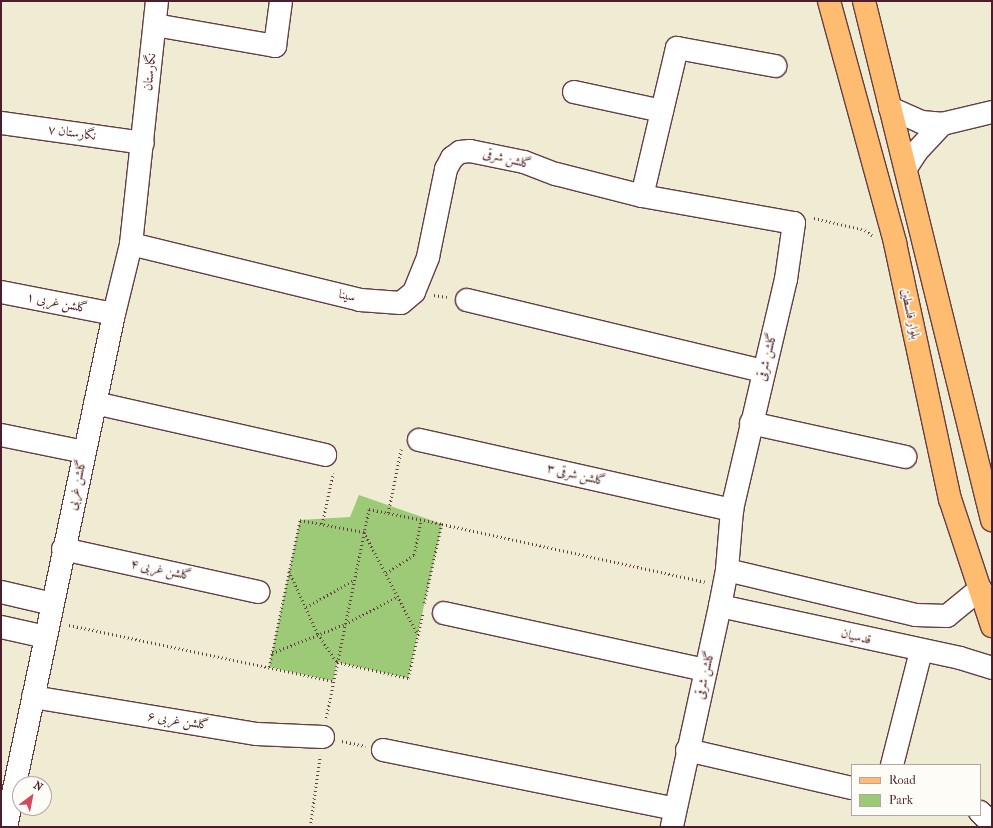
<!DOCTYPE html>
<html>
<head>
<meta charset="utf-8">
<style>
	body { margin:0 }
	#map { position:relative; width:993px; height:828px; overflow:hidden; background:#f0ebd3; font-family:"IM FELL French Canon",Amiri,serif }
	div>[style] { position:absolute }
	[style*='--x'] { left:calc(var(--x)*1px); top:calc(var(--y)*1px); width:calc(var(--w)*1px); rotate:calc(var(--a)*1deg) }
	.green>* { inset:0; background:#9dca77 }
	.path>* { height:2.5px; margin-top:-1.25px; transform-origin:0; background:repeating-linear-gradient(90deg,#633e44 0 1px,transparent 0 4px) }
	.roads { filter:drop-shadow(1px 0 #633e44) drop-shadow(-1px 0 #633e44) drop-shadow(0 1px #633e44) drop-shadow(0 -1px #633e44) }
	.minor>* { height:22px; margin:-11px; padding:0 11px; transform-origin:11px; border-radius:11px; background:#fff }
	.major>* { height:22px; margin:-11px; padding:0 11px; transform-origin:11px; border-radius:11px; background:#febc70 }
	span { translate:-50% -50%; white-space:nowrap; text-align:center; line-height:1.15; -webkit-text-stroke:3.5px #fdfcf7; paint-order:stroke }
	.street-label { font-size:13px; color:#4a1f2b }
	.frame { position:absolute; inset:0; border:2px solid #4a1f2b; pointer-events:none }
	.legend { position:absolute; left:851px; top:764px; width:130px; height:52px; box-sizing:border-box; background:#fdfcf7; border:1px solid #b5a4a5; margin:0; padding:5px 7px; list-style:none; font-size:12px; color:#4a1f2b }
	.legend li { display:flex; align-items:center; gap:8px; height:20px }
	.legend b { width:20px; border:1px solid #b5a4a5 }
	.north { position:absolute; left:12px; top:776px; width:40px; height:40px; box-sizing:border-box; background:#fdfcf7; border:1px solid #b5a4a5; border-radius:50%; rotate:32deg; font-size:11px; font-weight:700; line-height:16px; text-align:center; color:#4a1f2b }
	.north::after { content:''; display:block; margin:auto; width:14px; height:18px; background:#d1495b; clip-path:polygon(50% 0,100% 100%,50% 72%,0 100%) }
</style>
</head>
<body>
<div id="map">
	<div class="green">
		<i style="clip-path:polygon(359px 495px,442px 524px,408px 678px,337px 662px,333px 681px,269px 667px,300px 520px,350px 517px)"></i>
	</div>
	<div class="path">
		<i style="--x:814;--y:218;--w:52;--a:13.2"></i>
		<i style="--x:865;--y:230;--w:9;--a:36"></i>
		<i style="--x:434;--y:295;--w:13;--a:9"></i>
		<i style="--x:388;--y:513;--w:65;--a:-78.5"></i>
		<i style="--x:322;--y:524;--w:52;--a:-77.8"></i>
		<i style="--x:442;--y:524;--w:269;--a:12.4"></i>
		<i style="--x:289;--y:571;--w:69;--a:65.3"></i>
		<i style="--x:318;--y:634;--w:34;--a:56"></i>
		<i style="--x:337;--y:662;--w:73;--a:12.7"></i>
		<i style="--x:408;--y:678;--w:68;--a:-77.2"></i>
		<i style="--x:386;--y:573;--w:33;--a:-33"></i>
		<i style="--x:414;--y:555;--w:36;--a:-79"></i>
		<i style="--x:306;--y:607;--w:55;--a:-29.4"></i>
		<i style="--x:69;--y:625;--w:270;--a:12"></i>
		<i style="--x:272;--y:653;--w:79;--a:-21.7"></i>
		<i style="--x:345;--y:624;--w:60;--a:-27.8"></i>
		<i style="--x:269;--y:667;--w:150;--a:-78.1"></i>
		<i style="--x:300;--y:520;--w:65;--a:10.6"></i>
		<i style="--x:364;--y:532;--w:114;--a:62.3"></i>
		<i style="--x:326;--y:718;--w:213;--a:-78.4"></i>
		<i style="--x:369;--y:509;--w:75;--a:11.6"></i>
		<i style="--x:442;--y:524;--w:83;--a:102.5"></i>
		<i style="--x:342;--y:741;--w:24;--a:12"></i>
		<i style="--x:310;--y:827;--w:72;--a:-82"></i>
	</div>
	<div class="roads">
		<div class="minor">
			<i style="--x:155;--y:25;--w:122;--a:9.9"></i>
			<i style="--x:275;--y:46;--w:45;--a:-82.4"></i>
			<i style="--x:574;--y:92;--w:90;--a:12.2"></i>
			<i style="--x:890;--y:108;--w:34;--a:24"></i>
			<i style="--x:921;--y:122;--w:21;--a:5"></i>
			<i style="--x:942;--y:124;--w:51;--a:-13.5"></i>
			<i style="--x:1;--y:123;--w:143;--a:8"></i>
			<i style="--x:906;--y:168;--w:20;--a:-57"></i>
			<i style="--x:917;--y:151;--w:37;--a:-47"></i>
			<i style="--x:642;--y:196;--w:152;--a:-76.7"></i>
			<i style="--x:677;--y:48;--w:100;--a:10.4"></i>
			<i style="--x:131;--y:244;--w:236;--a:13.7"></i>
			<i style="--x:360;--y:300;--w:41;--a:4.2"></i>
			<i style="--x:401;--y:303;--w:17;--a:-40"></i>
			<i style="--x:414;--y:292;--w:38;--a:-68"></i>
			<i style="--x:428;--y:257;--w:90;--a:-78.4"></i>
			<i style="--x:446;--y:169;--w:13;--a:-61"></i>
			<i style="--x:452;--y:158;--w:10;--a:-37"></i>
			<i style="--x:460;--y:152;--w:10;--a:-6"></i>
			<i style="--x:470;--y:151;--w:55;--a:11.5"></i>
			<i style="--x:524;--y:162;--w:34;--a:21"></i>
			<i style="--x:556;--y:174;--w:89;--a:14.3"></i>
			<i style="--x:642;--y:196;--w:154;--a:10.1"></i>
			<i style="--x:794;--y:223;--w:57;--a:98.1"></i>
			<i style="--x:786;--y:279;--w:237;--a:103.2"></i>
			<i style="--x:732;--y:510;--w:60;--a:94.8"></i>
			<i style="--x:727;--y:570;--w:37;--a:101"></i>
			<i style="--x:720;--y:606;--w:226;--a:102.3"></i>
			<i style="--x:1;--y:292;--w:115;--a:11"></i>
			<i style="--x:467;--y:300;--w:304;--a:13.5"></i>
			<i style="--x:95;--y:403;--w:236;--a:12.7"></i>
			<i style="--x:751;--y:423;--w:158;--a:12.4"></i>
			<i style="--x:1;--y:435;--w:85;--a:11.6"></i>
			<i style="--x:419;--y:440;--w:321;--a:12.6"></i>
			<i style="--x:63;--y:549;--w:200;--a:12.4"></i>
			<i style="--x:727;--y:570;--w:194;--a:13.4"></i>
			<i style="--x:916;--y:615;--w:31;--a:2"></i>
			<i style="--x:947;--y:616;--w:43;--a:-39.3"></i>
			<i style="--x:1;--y:592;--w:53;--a:13"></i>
			<i style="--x:720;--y:606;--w:246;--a:12.2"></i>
			<i style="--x:960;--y:658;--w:34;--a:17"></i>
			<i style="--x:444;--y:613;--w:268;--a:12.3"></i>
			<i style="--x:1;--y:627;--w:46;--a:12.5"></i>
			<i style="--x:33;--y:697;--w:227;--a:9.4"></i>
			<i style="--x:257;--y:734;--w:66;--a:2.6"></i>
			<i style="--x:383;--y:750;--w:298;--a:11.4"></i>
			<i style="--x:687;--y:750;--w:169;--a:13"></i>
			<i style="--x:892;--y:765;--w:118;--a:-75.7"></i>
			<i style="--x:980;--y:812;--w:17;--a:45"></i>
			<i style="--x:6;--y:827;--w:524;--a:-78.11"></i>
			<i style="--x:114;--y:314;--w:72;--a:-76.3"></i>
			<i style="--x:131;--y:244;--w:244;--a:-83.9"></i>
		</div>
		<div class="major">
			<i style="--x:829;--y:1;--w:251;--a:74.7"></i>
			<i style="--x:895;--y:243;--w:262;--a:77.9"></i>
			<i style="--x:950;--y:499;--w:134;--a:71.7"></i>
			<i style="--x:864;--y:1;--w:535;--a:76.15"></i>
		</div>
	</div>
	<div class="street-label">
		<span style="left:150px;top:72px;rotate:-84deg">نگارستان</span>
		<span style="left:72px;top:133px;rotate:8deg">نگارستان ۷</span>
		<span style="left:507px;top:159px;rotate:14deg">گلشن شرقی</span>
		<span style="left:347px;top:296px;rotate:13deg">سینا</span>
		<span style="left:57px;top:303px;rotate:11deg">گلشن غربی ۱</span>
		<span style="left:910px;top:314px;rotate:78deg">بلوار فلسطین</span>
		<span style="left:767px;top:357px;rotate:-76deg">گلشن شرقی</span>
		<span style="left:576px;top:475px;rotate:13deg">گلشن شرقی ۳</span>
		<span style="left:77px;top:485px;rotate:-78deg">گلشن غربی</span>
		<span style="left:161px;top:570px;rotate:12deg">گلشن غربی ۴</span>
		<span style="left:856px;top:637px;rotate:13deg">قدسیان</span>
		<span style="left:705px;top:675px;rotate:-77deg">گلشن شرقی</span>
		<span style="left:178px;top:721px;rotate:9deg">گلشن غربی ۶</span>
	</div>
	<div class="frame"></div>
	<ul class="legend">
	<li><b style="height:5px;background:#febc70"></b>Road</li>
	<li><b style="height:11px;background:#9dca77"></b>Park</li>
	</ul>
	<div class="north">N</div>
</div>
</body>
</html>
